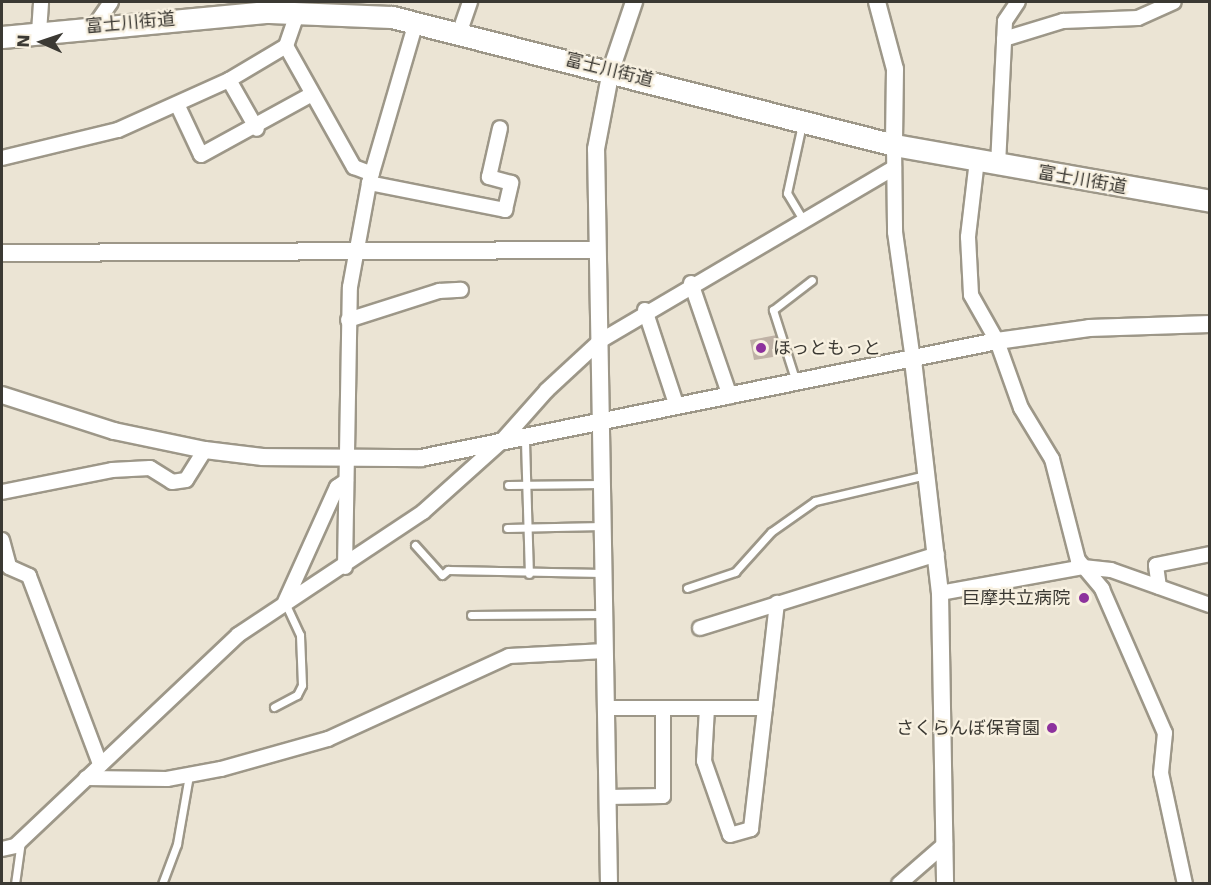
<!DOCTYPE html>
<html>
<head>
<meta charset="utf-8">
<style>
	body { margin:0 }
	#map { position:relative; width:1211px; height:885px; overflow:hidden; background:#ebe4d4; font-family:"DejaVu Sans","Noto Sans JP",sans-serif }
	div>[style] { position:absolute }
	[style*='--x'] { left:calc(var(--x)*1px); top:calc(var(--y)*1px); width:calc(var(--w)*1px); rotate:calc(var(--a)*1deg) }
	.building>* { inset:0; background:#bfb2a6 }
	.roads { filter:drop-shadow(2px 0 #9d9788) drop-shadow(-2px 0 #9d9788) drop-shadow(0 2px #9d9788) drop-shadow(0 -2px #9d9788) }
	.service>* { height:7px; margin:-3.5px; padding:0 3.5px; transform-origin:3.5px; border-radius:3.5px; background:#fff }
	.minor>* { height:14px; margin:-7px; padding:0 7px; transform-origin:7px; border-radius:7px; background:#fff }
	.tertiary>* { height:16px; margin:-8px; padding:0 8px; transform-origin:8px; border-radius:8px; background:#fff }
	.primary>* { height:21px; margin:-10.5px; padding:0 10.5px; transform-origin:10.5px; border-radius:10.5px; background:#fff }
	.dots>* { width:16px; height:16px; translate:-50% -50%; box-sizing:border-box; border:3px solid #f8f1e1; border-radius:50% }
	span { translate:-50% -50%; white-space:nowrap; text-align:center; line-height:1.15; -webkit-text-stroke:4.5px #f8f1e1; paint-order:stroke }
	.street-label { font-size:18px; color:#3b3933 }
	.poi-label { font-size:18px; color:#3b3933 }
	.left { translate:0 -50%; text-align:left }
	.right { translate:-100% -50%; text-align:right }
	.frame { position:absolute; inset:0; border:3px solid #3b3933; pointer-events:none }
	.north { position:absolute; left:12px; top:12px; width:60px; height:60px; -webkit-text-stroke:4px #f8f1e1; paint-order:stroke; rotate:273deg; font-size:16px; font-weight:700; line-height:24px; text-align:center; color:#3b3933 }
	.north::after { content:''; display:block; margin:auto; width:21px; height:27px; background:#3b3933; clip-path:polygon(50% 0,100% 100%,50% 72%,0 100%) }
</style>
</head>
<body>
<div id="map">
	<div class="building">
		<i style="clip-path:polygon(777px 335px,780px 348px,772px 349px,773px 357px,754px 360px,750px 340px)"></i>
	</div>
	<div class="roads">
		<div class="service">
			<i style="--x:802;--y:218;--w:29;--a:-121"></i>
			<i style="--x:787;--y:193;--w:71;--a:-77.7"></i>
			<i style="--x:796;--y:382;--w:76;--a:-107.7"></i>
			<i style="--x:773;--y:310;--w:49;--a:-37.6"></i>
			<i style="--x:525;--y:441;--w:133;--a:88.3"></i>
			<i style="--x:508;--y:485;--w:94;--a:-0.6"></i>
			<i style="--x:507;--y:528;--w:96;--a:-1.2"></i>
			<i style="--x:415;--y:545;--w:40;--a:48"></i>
			<i style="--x:442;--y:575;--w:8;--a:-40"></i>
			<i style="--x:448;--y:570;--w:154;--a:1.1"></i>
			<i style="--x:687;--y:588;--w:51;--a:-18.4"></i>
			<i style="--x:735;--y:572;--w:54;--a:-48"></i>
			<i style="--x:771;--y:532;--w:54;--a:-35.2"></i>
			<i style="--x:815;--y:501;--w:114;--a:-13.2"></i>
			<i style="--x:471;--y:615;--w:133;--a:-0.4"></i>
			<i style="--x:274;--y:707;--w:26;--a:-28"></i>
			<i style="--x:297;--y:695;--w:11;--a:-63"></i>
			<i style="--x:302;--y:685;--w:50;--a:-92.3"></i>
			<i style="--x:300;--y:635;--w:35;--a:-115"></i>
			<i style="--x:15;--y:884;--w:43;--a:-82.1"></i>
			<i style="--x:162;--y:884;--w:43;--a:-69.4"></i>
			<i style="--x:177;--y:844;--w:70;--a:-80.1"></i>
		</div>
		<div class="minor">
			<i style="--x:95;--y:25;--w:28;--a:-55"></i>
			<i style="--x:460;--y:31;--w:31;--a:-71"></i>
			<i style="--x:39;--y:32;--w:30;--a:-86"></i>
			<i style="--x:1004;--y:39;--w:62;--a:-17"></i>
			<i style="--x:1063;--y:21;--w:75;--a:-2.3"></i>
			<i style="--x:1138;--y:18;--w:39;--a:-24"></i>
			<i style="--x:286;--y:46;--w:139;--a:60.7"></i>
			<i style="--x:354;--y:167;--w:19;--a:21"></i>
			<i style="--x:229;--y:80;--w:56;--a:60.3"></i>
			<i style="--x:177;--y:104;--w:56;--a:64.8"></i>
			<i style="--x:201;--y:155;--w:124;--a:-28.8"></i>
			<i style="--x:894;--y:145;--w:87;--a:89.3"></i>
			<i style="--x:895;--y:232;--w:129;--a:82"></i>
			<i style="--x:2;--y:158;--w:119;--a:-13.6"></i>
			<i style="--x:118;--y:130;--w:122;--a:-24.2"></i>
			<i style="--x:229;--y:80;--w:66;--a:-30.8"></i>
			<i style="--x:286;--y:46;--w:34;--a:-71"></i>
			<i style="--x:977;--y:160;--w:78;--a:96.7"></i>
			<i style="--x:968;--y:237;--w:58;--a:87"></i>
			<i style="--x:971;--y:295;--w:53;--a:60.5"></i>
			<i style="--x:997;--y:341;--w:71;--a:70.3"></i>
			<i style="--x:1021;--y:408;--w:60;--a:58.7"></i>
			<i style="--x:1052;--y:459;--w:104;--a:75.6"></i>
			<i style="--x:1078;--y:560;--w:38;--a:50"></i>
			<i style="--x:1102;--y:589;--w:157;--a:66.4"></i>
			<i style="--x:1165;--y:733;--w:40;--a:95.7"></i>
			<i style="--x:1161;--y:773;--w:114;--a:77.8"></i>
			<i style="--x:998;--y:165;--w:144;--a:-87.2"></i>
			<i style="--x:1005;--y:21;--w:23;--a:-56"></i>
			<i style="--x:369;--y:183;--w:139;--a:11.2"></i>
			<i style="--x:505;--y:210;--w:28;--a:-77"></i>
			<i style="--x:511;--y:183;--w:23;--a:-165"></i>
			<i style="--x:489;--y:177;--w:50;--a:-77.3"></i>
			<i style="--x:691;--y:283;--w:120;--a:71"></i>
			<i style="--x:645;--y:310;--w:102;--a:71.7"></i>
			<i style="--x:348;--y:320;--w:96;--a:-17.7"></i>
			<i style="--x:439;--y:291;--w:22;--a:-3"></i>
			<i style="--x:2;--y:492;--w:112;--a:-11.3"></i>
			<i style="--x:112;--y:470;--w:38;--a:-3"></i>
			<i style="--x:150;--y:468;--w:26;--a:32"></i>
			<i style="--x:172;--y:482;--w:14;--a:-8"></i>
			<i style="--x:186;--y:480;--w:36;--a:-58"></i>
			<i style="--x:2;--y:540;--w:28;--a:75"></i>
			<i style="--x:9;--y:567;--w:22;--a:24"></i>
			<i style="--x:29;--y:576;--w:201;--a:69.3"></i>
			<i style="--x:345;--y:567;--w:280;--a:-89"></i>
			<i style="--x:350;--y:287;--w:106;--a:-79.6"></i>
			<i style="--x:369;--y:183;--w:168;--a:-73.7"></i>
			<i style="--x:1159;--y:587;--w:22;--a:-98"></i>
			<i style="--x:1156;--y:565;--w:55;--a:-11.5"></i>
			<i style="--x:940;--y:593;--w:145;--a:-10.3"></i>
			<i style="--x:1083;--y:567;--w:28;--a:6"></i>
			<i style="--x:1111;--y:570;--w:105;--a:19.5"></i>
			<i style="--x:285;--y:602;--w:126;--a:-65.7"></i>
			<i style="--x:337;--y:487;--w:11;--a:-34"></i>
			<i style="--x:700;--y:628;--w:248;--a:-17.3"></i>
			<i style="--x:606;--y:708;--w:159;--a:0"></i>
			<i style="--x:765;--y:708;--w:106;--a:-83.5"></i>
			<i style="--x:707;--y:708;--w:53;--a:93.2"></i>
			<i style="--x:704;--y:761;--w:78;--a:70.6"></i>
			<i style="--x:730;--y:835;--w:22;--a:-16"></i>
			<i style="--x:751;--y:829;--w:122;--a:-83.4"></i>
			<i style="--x:86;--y:778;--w:81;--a:0.7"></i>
			<i style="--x:167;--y:779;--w:55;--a:-10.5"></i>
			<i style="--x:221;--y:769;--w:111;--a:-15.7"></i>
			<i style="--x:328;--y:739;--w:199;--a:-24.6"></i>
			<i style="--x:509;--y:656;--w:96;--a:-3"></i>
			<i style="--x:608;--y:797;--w:55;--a:-1"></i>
			<i style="--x:663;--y:796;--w:88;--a:-90"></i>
			<i style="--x:2;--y:849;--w:13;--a:-13"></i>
			<i style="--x:15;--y:846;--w:307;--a:-43.4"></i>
			<i style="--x:238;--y:635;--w:222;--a:-33.6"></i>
			<i style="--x:423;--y:512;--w:103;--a:-41.9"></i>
			<i style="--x:500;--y:443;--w:71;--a:-48.4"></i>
			<i style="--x:547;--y:390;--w:72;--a:-42.8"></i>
			<i style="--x:600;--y:341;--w:341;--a:-30.5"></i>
			<i style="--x:899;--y:884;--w:61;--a:-41"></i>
		</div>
		<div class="tertiary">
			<i style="--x:877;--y:2;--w:69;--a:75"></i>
			<i style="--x:895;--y:69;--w:76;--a:90.8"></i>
			<i style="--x:2;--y:253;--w:592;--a:-0.29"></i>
			<i style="--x:913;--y:360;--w:235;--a:83.4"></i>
			<i style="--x:940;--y:593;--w:291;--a:89"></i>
			<i style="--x:2;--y:395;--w:118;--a:17.8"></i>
			<i style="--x:114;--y:431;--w:93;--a:11.8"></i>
			<i style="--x:205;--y:450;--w:58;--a:6.9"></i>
			<i style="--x:263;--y:457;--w:158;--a:0.4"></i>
			<i style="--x:421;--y:458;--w:588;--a:-11.48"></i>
			<i style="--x:997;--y:341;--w:93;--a:-8"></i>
			<i style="--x:1089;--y:328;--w:121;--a:-1.9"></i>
			<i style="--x:609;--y:884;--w:735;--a:-91.01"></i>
			<i style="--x:596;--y:149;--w:80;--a:-79.2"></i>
			<i style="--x:611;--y:70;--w:72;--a:-71.3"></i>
		</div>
		<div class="primary">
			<i style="--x:2;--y:37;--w:267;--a:-5.4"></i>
			<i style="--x:268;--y:12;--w:124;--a:2.3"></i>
			<i style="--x:392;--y:17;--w:518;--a:14.3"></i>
			<i style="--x:894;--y:145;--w:321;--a:10"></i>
		</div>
	</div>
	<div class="dots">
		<i style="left:761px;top:348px;background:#8d329d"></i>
		<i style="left:1084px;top:598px;background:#8d329d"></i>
		<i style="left:1052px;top:728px;background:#8d329d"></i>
	</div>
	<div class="street-label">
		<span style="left:130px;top:23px;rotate:-5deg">富士川街道</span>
		<span style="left:609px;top:70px;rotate:14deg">富士川街道</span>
		<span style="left:1082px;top:180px;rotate:10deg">富士川街道</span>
	</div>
	<div class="poi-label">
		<span class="left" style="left:773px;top:348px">ほっともっと</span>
		<span class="right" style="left:1070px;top:598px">巨摩共立病院</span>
		<span class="right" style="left:1040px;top:728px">さくらんぼ保育園</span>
	</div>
	<div class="frame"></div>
	<div class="north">N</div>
</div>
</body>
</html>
